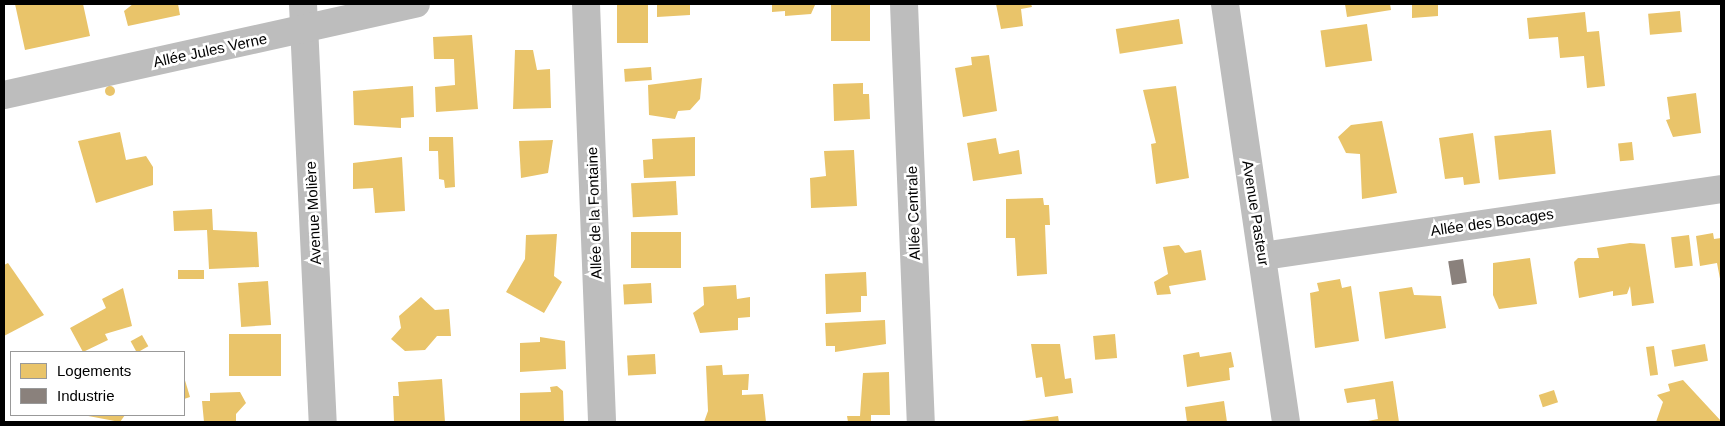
<!DOCTYPE html>
<html>
<head>
<meta charset="utf-8">
<style>
	body { margin:0 }
	#map { position:relative; width:1725px; height:426px; overflow:hidden; background:#fff; font-family:Arial,sans-serif }
	div>[style] { position:absolute }
	[style*='--x'] { left:calc(var(--x)*1px); top:calc(var(--y)*1px); width:calc(var(--w)*1px); rotate:calc(var(--a)*1deg) }
	.homes>* { inset:0; background:#e9c46a; transform-origin:0 0 }
	.round { border-radius:50% }
	.industry>* { inset:0; background:#8a817c; transform-origin:0 0 }
	.minor>* { height:28px; margin:-14px; padding:0 14px; transform-origin:14px; border-radius:14px; background:#bdbdbd }
	span { translate:-50% -50%; white-space:nowrap; text-align:center; line-height:1.15; -webkit-text-stroke:5px #fff; paint-order:stroke }
	.street-label { font-size:15px; color:#000 }
	.frame { position:absolute; inset:0; border:5px solid #000; pointer-events:none }
	.legend { position:absolute; left:10px; top:351px; width:175px; height:65px; box-sizing:border-box; background:#fff; border:1px solid #999; margin:0; padding:6px 9px; list-style:none; font-size:15px; color:#000 }
	.legend li { display:flex; align-items:center; gap:10px; height:25px }
	.legend b { width:25px; border:1px solid #999 }
</style>
</head>
<body>
<div id="map">
	<div class="homes">
		<i style="clip-path:polygon(15px 4px,83px 4px,90px 36px,25px 50px)"></i>
		<i style="clip-path:polygon(133px 4px,178px 4px,180px 15px,128px 26px,124px 11px)"></i>
		<i style="left:617px;top:4px;width:31px;height:39px"></i>
		<i style="clip-path:polygon(657px 4px,690px 4px,690px 15px,657px 17px)"></i>
		<i style="clip-path:polygon(772px 4px,815px 4px,815px 5px,811px 14px,785px 16px,785px 11px,772px 12px)"></i>
		<i style="left:831px;top:4px;width:39px;height:37px"></i>
		<i style="clip-path:polygon(996px 4px,1031px 4px,1032px 7px,1021px 9px,1023px 26px,1001px 29px)"></i>
		<i style="clip-path:polygon(1345px 4px,1390px 4px,1391px 10px,1347px 17px)"></i>
		<i style="clip-path:polygon(1412px 4px,1438px 4px,1438px 16px,1412px 18px)"></i>
		<i style="left:1680px;top:11px;width:21px;height:32px;rotate:85deg"></i>
		<i style="clip-path:polygon(1585px 12px,1587px 32px,1599px 31px,1605px 86px,1587px 88px,1584px 56px,1560px 58px,1558px 37px,1529px 39px,1527px 18px)"></i>
		<i style="left:1179px;top:19px;width:25px;height:64px;rotate:81deg"></i>
		<i style="left:1367px;top:24px;width:37px;height:47px;rotate:82deg"></i>
		<i style="clip-path:polygon(472px 35px,478px 109px,436px 112px,435px 87px,455px 85px,454px 59px,434px 59px,433px 37px)"></i>
		<i style="clip-path:polygon(515px 50px,533px 50px,537px 70px,550px 69px,551px 108px,513px 109px)"></i>
		<i style="clip-path:polygon(989px 55px,997px 111px,963px 117px,955px 68px,972px 65px,971px 57px)"></i>
		<i style="left:651px;top:67px;width:13px;height:27px;rotate:86deg"></i>
		<i style="clip-path:polygon(702px 78px,700px 99px,690px 110px,678px 111px,675px 119px,649px 115px,648px 85px)"></i>
		<i style="clip-path:polygon(863px 83px,863px 94px,869px 94px,870px 119px,834px 121px,833px 84px)"></i>
		<i class="round" style="left:105px;top:86px;width:10px;height:10px"></i>
		<i style="clip-path:polygon(413px 86px,414px 117px,401px 118px,401px 128px,354px 125px,353px 91px)"></i>
		<i style="clip-path:polygon(1176px 86px,1189px 178px,1156px 184px,1151px 144px,1156px 143px,1143px 90px)"></i>
		<i style="clip-path:polygon(1696px 93px,1701px 133px,1673px 137px,1666px 120px,1670px 119px,1667px 97px)"></i>
		<i style="clip-path:polygon(1382px 121px,1397px 193px,1362px 199px,1360px 154px,1346px 153px,1338px 137px,1351px 125px)"></i>
		<i style="left:1551px;top:130px;width:44px;height:57px;rotate:84deg"></i>
		<i style="clip-path:polygon(120px 132px,126px 160px,146px 156px,153px 167px,153px 185px,96px 203px,78px 141px)"></i>
		<i style="clip-path:polygon(1473px 133px,1480px 183px,1464px 185px,1463px 177px,1445px 179px,1439px 138px)"></i>
		<i style="clip-path:polygon(429px 137px,453px 137px,455px 187px,445px 188px,444px 180px,439px 179px,438px 151px,429px 151px)"></i>
		<i style="clip-path:polygon(695px 137px,695px 176px,644px 178px,643px 160px,653px 159px,652px 139px)"></i>
		<i style="clip-path:polygon(996px 138px,999px 154px,1019px 150px,1022px 174px,973px 181px,967px 143px)"></i>
		<i style="clip-path:polygon(553px 140px,548px 173px,521px 178px,519px 141px)"></i>
		<i style="left:1632px;top:142px;width:18px;height:14px;rotate:84deg"></i>
		<i style="clip-path:polygon(854px 150px,857px 206px,811px 208px,810px 178px,826px 176px,824px 151px)"></i>
		<i style="clip-path:polygon(402px 157px,405px 211px,375px 213px,373px 188px,353px 189px,353px 163px)"></i>
		<i style="left:676px;top:181px;width:34px;height:45px;rotate:87deg"></i>
		<i style="clip-path:polygon(1043px 198px,1044px 205px,1049px 205px,1050px 225px,1045px 225px,1047px 274px,1017px 276px,1015px 238px,1006px 238px,1006px 199px)"></i>
		<i style="clip-path:polygon(212px 209px,213px 230px,257px 232px,259px 267px,209px 269px,207px 230px,174px 231px,173px 211px)"></i>
		<i style="left:631px;top:232px;width:50px;height:36px"></i>
		<i style="clip-path:polygon(1713px 233px,1714px 239px,1721px 238px,1721px 284px,1717px 263px,1700px 266px,1696px 236px)"></i>
		<i style="clip-path:polygon(557px 234px,554px 276px,562px 282px,544px 313px,506px 292px,525px 259px,526px 235px)"></i>
		<i style="left:1689px;top:235px;width:31px;height:18px;rotate:83deg"></i>
		<i style="clip-path:polygon(1630px 243px,1645px 244px,1654px 303px,1632px 306px,1630px 286px,1627px 294px,1613px 296px,1613px 291px,1579px 298px,1574px 262px,1578px 258px,1599px 258px,1597px 248px)"></i>
		<i style="clip-path:polygon(1179px 245px,1185px 253px,1201px 250px,1206px 280px,1169px 286px,1171px 294px,1157px 295px,1154px 282px,1168px 274px,1163px 247px)"></i>
		<i style="clip-path:polygon(1530px 258px,1537px 304px,1499px 309px,1493px 295px,1493px 263px)"></i>
		<i style="clip-path:polygon(8px 263px,44px 315px,4px 336px,4px 265px)"></i>
		<i style="left:204px;top:270px;width:9px;height:26px;rotate:90deg"></i>
		<i style="clip-path:polygon(866px 272px,867px 296px,861px 296px,861px 312px,826px 314px,825px 274px)"></i>
		<i style="clip-path:polygon(1340px 279px,1342px 288px,1351px 286px,1359px 341px,1315px 348px,1310px 293px,1319px 291px,1317px 283px)"></i>
		<i style="left:268px;top:281px;width:44px;height:30px;rotate:86deg"></i>
		<i style="left:651px;top:283px;width:20px;height:28px;rotate:87deg"></i>
		<i style="clip-path:polygon(736px 285px,737px 299px,750px 297px,750px 317px,738px 318px,738px 330px,700px 333px,693px 313px,704px 305px,703px 287px)"></i>
		<i style="clip-path:polygon(1412px 287px,1414px 295px,1441px 296px,1446px 328px,1385px 339px,1379px 292px)"></i>
		<i style="clip-path:polygon(123px 288px,132px 326px,105px 334px,108px 340px,83px 352px,70px 328px,106px 308px,102px 299px)"></i>
		<i style="clip-path:polygon(421px 297px,435px 310px,449px 309px,451px 336px,437px 336px,425px 350px,405px 351px,391px 339px,401px 328px,399px 316px)"></i>
		<i style="clip-path:polygon(885px 320px,886px 344px,835px 352px,835px 346px,826px 346px,825px 323px)"></i>
		<i style="left:229px;top:334px;width:52px;height:42px"></i>
		<i style="left:1115px;top:334px;width:24px;height:22px;rotate:85deg"></i>
		<i style="left:142px;top:335px;width:13px;height:13px;rotate:61deg"></i>
		<i style="clip-path:polygon(540px 337px,565px 341px,566px 369px,520px 372px,520px 343px,540px 342px)"></i>
		<i style="clip-path:polygon(1031px 344px,1060px 344px,1065px 379px,1071px 378px,1073px 393px,1045px 397px,1042px 377px,1036px 378px)"></i>
		<i style="left:1705px;top:344px;width:17px;height:34px;rotate:80deg"></i>
		<i style="left:1654px;top:346px;width:29px;height:8px;rotate:82deg"></i>
		<i style="clip-path:polygon(1199px 352px,1200px 357px,1231px 352px,1234px 367px,1229px 368px,1230px 380px,1187px 387px,1183px 355px)"></i>
		<i style="left:655px;top:354px;width:20px;height:28px;rotate:87deg"></i>
		<i style="clip-path:polygon(722px 365px,723px 375px,749px 374px,748px 390px,742px 390px,742px 395px,763px 394px,766px 422px,704px 422px,708px 411px,706px 366px)"></i>
		<i style="clip-path:polygon(889px 372px,890px 415px,871px 415px,871px 422px,848px 422px,847px 416px,860px 416px,863px 373px)"></i>
		<i style="clip-path:polygon(184px 377px,190px 397px,184px 399px)"></i>
		<i style="clip-path:polygon(442px 379px,445px 422px,394px 422px,393px 396px,399px 396px,398px 382px)"></i>
		<i style="clip-path:polygon(1683px 380px,1721px 421px,1721px 422px,1656px 422px,1663px 402px,1657px 395px,1670px 391px,1668px 384px)"></i>
		<i style="clip-path:polygon(1393px 381px,1399px 422px,1363px 422px,1378px 419px,1375px 399px,1347px 403px,1344px 389px)"></i>
		<i style="clip-path:polygon(557px 386px,563px 391px,564px 422px,520px 422px,520px 393px,551px 392px,550px 387px)"></i>
		<i style="left:1554px;top:390px;width:13px;height:16px;rotate:72deg"></i>
		<i style="clip-path:polygon(240px 392px,246px 403px,236px 414px,236px 422px,204px 422px,202px 401px,210px 401px,210px 393px)"></i>
		<i style="clip-path:polygon(1224px 401px,1227px 422px,1187px 422px,1185px 407px)"></i>
		<i style="clip-path:polygon(83px 415px,125px 415px,120px 422px)"></i>
		<i style="clip-path:polygon(1058px 416px,1059px 422px,1021px 422px,1021px 421px)"></i>
	</div>
	<div class="industry">
		<i style="left:1463px;top:259px;width:24px;height:15px;rotate:81deg"></i>
	</div>
	<div class="minor">
		<i style="--x:303;--y:4;--w:418;--a:87.3"></i>
		<i style="--x:586;--y:4;--w:418;--a:87.8"></i>
		<i style="--x:904;--y:4;--w:418;--a:87.7"></i>
		<i style="--x:1225;--y:4;--w:422;--a:81.7"></i>
		<i style="--x:4;--y:95;--w:422;--a:-12.5"></i>
		<i style="--x:1263;--y:256;--w:463;--a:-8.3"></i>
	</div>
	<div class="street-label">
		<span style="left:210px;top:50px;rotate:-12deg">Allée Jules Verne</span>
		<span style="left:313px;top:213px;rotate:-93deg">Avenue Molière</span>
		<span style="left:594px;top:213px;rotate:-92deg">Allée de la Fontaine</span>
		<span style="left:913px;top:213px;rotate:-92deg">Allée Centrale</span>
		<span style="left:1256px;top:213px;rotate:81deg">Avenue Pasteur</span>
		<span style="left:1492px;top:222px;rotate:-8deg">Allée des Bocages</span>
	</div>
	<div class="frame"></div>
	<ul class="legend">
	<li><b style="height:14px;background:#e9c46a"></b>Logements</li>
	<li><b style="height:14px;background:#8a817c"></b>Industrie</li>
	</ul>
</div>
</body>
</html>
